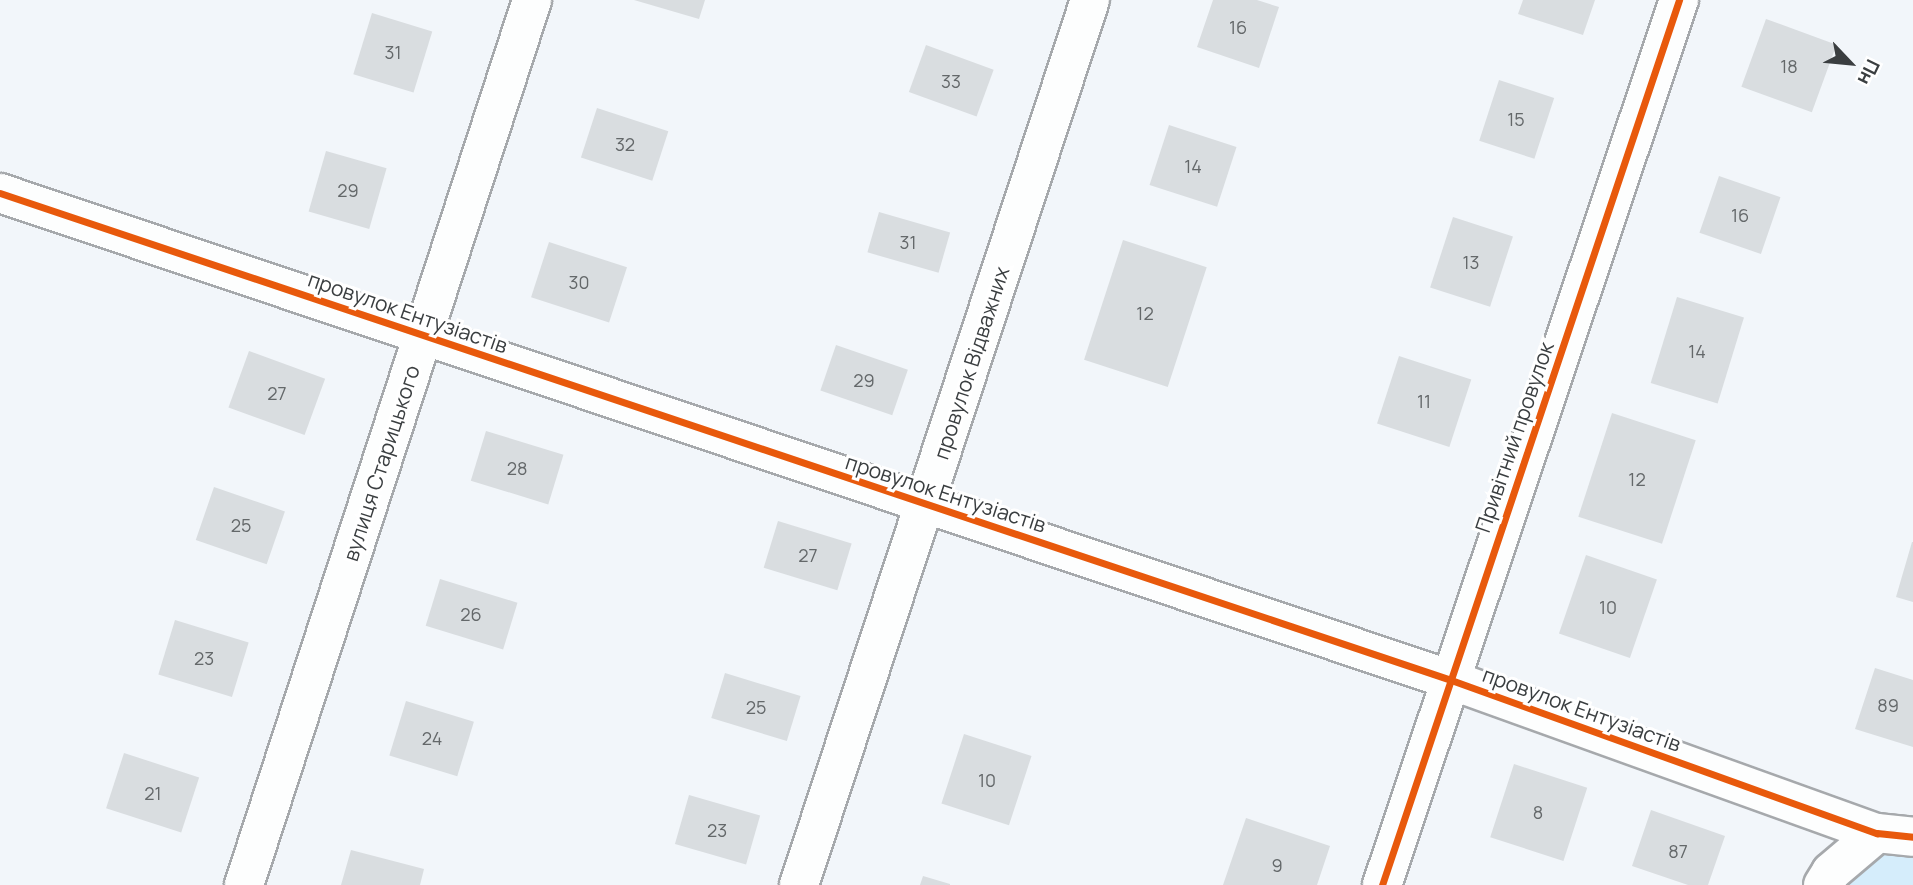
<!DOCTYPE html>
<html>
<head>
<meta charset="utf-8">
<style>
	body { margin:0 }
	#map { position:relative; width:1913px; height:885px; overflow:hidden; background:#f2f6fa; font-family:Manrope,sans-serif }
	div>[style] { position:absolute }
	[style*='--x'] { left:calc(var(--x)*1px); top:calc(var(--y)*1px); width:calc(var(--w)*1px); rotate:calc(var(--a)*1deg) }
	.green>* { inset:0; background:#d5edfb }
	.building>* { inset:0; background:#d9dde0; transform-origin:0 0 }
	.roads { filter:drop-shadow(2px 0 #a6a9ac) drop-shadow(-2px 0 #a6a9ac) drop-shadow(0 2px #a6a9ac) drop-shadow(0 -2px #a6a9ac) }
	.minor>* { height:38px; margin:-19px; padding:0 19px; transform-origin:19px; border-radius:19px; background:#fdfefe }
	.tertiary>* { height:38px; margin:-19px; padding:0 19px; transform-origin:19px; border-radius:19px; background:#fdfefe }
	.cycleway>* { height:7px; margin:-3.5px; padding:0 3.5px; transform-origin:3.5px; border-radius:3.5px; background:#e8590c }
	span { translate:-50% -50%; white-space:nowrap; text-align:center; line-height:1.15; -webkit-text-stroke:6px #fff; paint-order:stroke }
	.number-label { font-size:18px; color:#64686a }
	.number-label span { -webkit-text-stroke-width:0 }
	.street-label { font-size:21px; color:#3a3e40 }
	.north { position:absolute; left:1815px; top:28px; width:70px; height:70px; -webkit-text-stroke:5px #fff; paint-order:stroke; rotate:116deg; font-size:19px; font-weight:700; line-height:28px; text-align:center; color:#3a3e40 }
	.north::after { content:''; display:block; margin:auto; width:24px; height:32px; background:#3a3e40; clip-path:polygon(50% 0,100% 100%,50% 72%,0 100%) }
</style>
</head>
<body>
<div id="map">
	<div class="green">
		<i style="clip-path:polygon(1913px 837px,1913px 885px,1823px 885px)"></i>
	</div>
	<div class="building">
		<i style="clip-path:polygon(634px 0,705px 0,699px 19px)"></i>
		<i style="clip-path:polygon(1213px 0,1257px 0,1279px 7px,1259px 68px,1197px 47px)"></i>
		<i style="clip-path:polygon(1523px 0,1595px 0,1583px 35px,1518px 14px)"></i>
		<i style="left:372px;top:13px;width:63px;height:64px;rotate:17deg"></i>
		<i style="left:1766px;top:19px;width:75px;height:72px;rotate:20deg"></i>
		<i style="left:926px;top:45px;width:72px;height:50px;rotate:20deg"></i>
		<i style="left:1499px;top:80px;width:58px;height:64px;rotate:18deg"></i>
		<i style="left:597px;top:108px;width:75px;height:52px;rotate:18deg"></i>
		<i style="left:1169px;top:125px;width:71px;height:63px;rotate:18deg"></i>
		<i style="left:326px;top:151px;width:63px;height:63px;rotate:16deg"></i>
		<i style="left:1719px;top:176px;width:65px;height:60px;rotate:19deg"></i>
		<i style="left:879px;top:212px;width:74px;height:42px;rotate:16deg"></i>
		<i style="left:1453px;top:217px;width:63px;height:74px;rotate:18deg"></i>
		<i style="left:1123px;top:240px;width:88px;height:126px;rotate:18deg"></i>
		<i style="left:549px;top:242px;width:82px;height:58px;rotate:18deg"></i>
		<i style="left:1677px;top:297px;width:70px;height:90px;rotate:17deg"></i>
		<i style="left:836px;top:345px;width:76px;height:48px;rotate:19deg"></i>
		<i style="left:249px;top:351px;width:81px;height:60px;rotate:20deg"></i>
		<i style="left:1399px;top:356px;width:76px;height:71px;rotate:18deg"></i>
		<i style="left:1612px;top:413px;width:88px;height:109px;rotate:18deg"></i>
		<i style="left:486px;top:431px;width:81px;height:52px;rotate:17deg"></i>
		<i style="left:214px;top:487px;width:75px;height:56px;rotate:19deg"></i>
		<i style="left:778px;top:521px;width:77px;height:49px;rotate:17deg"></i>
		<i style="clip-path:polygon(1912px 542px,1913px 542px,1913px 602px,1896px 597px)"></i>
		<i style="left:1586px;top:555px;width:75px;height:83px;rotate:19deg"></i>
		<i style="left:440px;top:579px;width:81px;height:49px;rotate:17deg"></i>
		<i style="left:175px;top:620px;width:77px;height:57px;rotate:17deg"></i>
		<i style="clip-path:polygon(1875px 668px,1913px 680px,1913px 747px,1855px 729px)"></i>
		<i style="left:725px;top:673px;width:79px;height:47px;rotate:17deg"></i>
		<i style="left:406px;top:701px;width:71px;height:57px;rotate:17deg"></i>
		<i style="left:964px;top:734px;width:71px;height:73px;rotate:18deg"></i>
		<i style="left:124px;top:753px;width:79px;height:58px;rotate:18deg"></i>
		<i style="left:1514px;top:764px;width:77px;height:77px;rotate:18deg"></i>
		<i style="left:689px;top:795px;width:74px;height:51px;rotate:16deg"></i>
		<i style="clip-path:polygon(1651px 810px,1725px 836px,1708px 885px,1688px 885px,1632px 866px)"></i>
		<i style="clip-path:polygon(1246px 818px,1330px 846px,1317px 885px,1223px 885px)"></i>
		<i style="clip-path:polygon(351px 850px,424px 869px,420px 885px,341px 885px)"></i>
		<i style="clip-path:polygon(923px 876px,950px 884px,950px 885px,920px 885px)"></i>
	</div>
	<div class="roads">
		<div class="minor">
			<i style="--x:0;--y:193;--w:1531;--a:18.55"></i>
			<i style="--x:1451;--y:680;--w:453;--a:19.8"></i>
			<i style="--x:244;--y:885;--w:931;--a:-71.97"></i>
			<i style="--x:799;--y:885;--w:932;--a:-71.8"></i>
			<i style="--x:1382;--y:885;--w:934;--a:-71.45"></i>
		</div>
		<div class="tertiary">
			<i style="--x:1823;--y:885;--w:15;--a:-58"></i>
			<i style="--x:1831;--y:872;--w:60;--a:-40.3"></i>
			<i style="--x:1877;--y:833;--w:36;--a:6"></i>
		</div>
	</div>
	<div class="cycleway">
		<i style="--x:0;--y:193;--w:1531;--a:18.55"></i>
		<i style="--x:1451;--y:680;--w:453;--a:19.8"></i>
		<i style="--x:1877;--y:833;--w:36;--a:6"></i>
		<i style="--x:1382;--y:885;--w:934;--a:-71.45"></i>
	</div>
	<div class="number-label">
		<span style="left:1238px;top:27px">16</span>
		<span style="left:393px;top:52px">31</span>
		<span style="left:1789px;top:66px">18</span>
		<span style="left:951px;top:81px">33</span>
		<span style="left:1516px;top:119px">15</span>
		<span style="left:625px;top:144px">32</span>
		<span style="left:1193px;top:166px">14</span>
		<span style="left:348px;top:190px">29</span>
		<span style="left:1740px;top:215px">16</span>
		<span style="left:908px;top:242px">31</span>
		<span style="left:1471px;top:262px">13</span>
		<span style="left:579px;top:282px">30</span>
		<span style="left:1145px;top:313px">12</span>
		<span style="left:1697px;top:351px">14</span>
		<span style="left:864px;top:380px">29</span>
		<span style="left:277px;top:393px">27</span>
		<span style="left:1424px;top:401px">11</span>
		<span style="left:517px;top:468px">28</span>
		<span style="left:1637px;top:479px">12</span>
		<span style="left:241px;top:525px">25</span>
		<span style="left:808px;top:555px">27</span>
		<span style="left:1608px;top:607px">10</span>
		<span style="left:471px;top:614px">26</span>
		<span style="left:204px;top:658px">23</span>
		<span style="left:1888px;top:705px">89</span>
		<span style="left:756px;top:707px">25</span>
		<span style="left:432px;top:738px">24</span>
		<span style="left:987px;top:780px">10</span>
		<span style="left:153px;top:793px">21</span>
		<span style="left:1538px;top:812px">8</span>
		<span style="left:717px;top:830px">23</span>
		<span style="left:1678px;top:851px">87</span>
		<span style="left:1277px;top:865px">9</span>
	</div>
	<div class="street-label">
		<span style="left:408px;top:312px;rotate:19deg">провулок Ентузіастів</span>
		<span style="left:971px;top:363px;rotate:-72deg">провулок Відважних</span>
		<span style="left:1514px;top:437px;rotate:-71deg">Привітний провулок</span>
		<span style="left:381px;top:463px;rotate:-72deg">вулиця Старицького</span>
		<span style="left:946px;top:493px;rotate:18deg">провулок Ентузіастів</span>
		<span style="left:1582px;top:709px;rotate:20deg">провулок Ентузіастів</span>
	</div>
	<div class="north">Пн</div>
</div>
</body>
</html>
